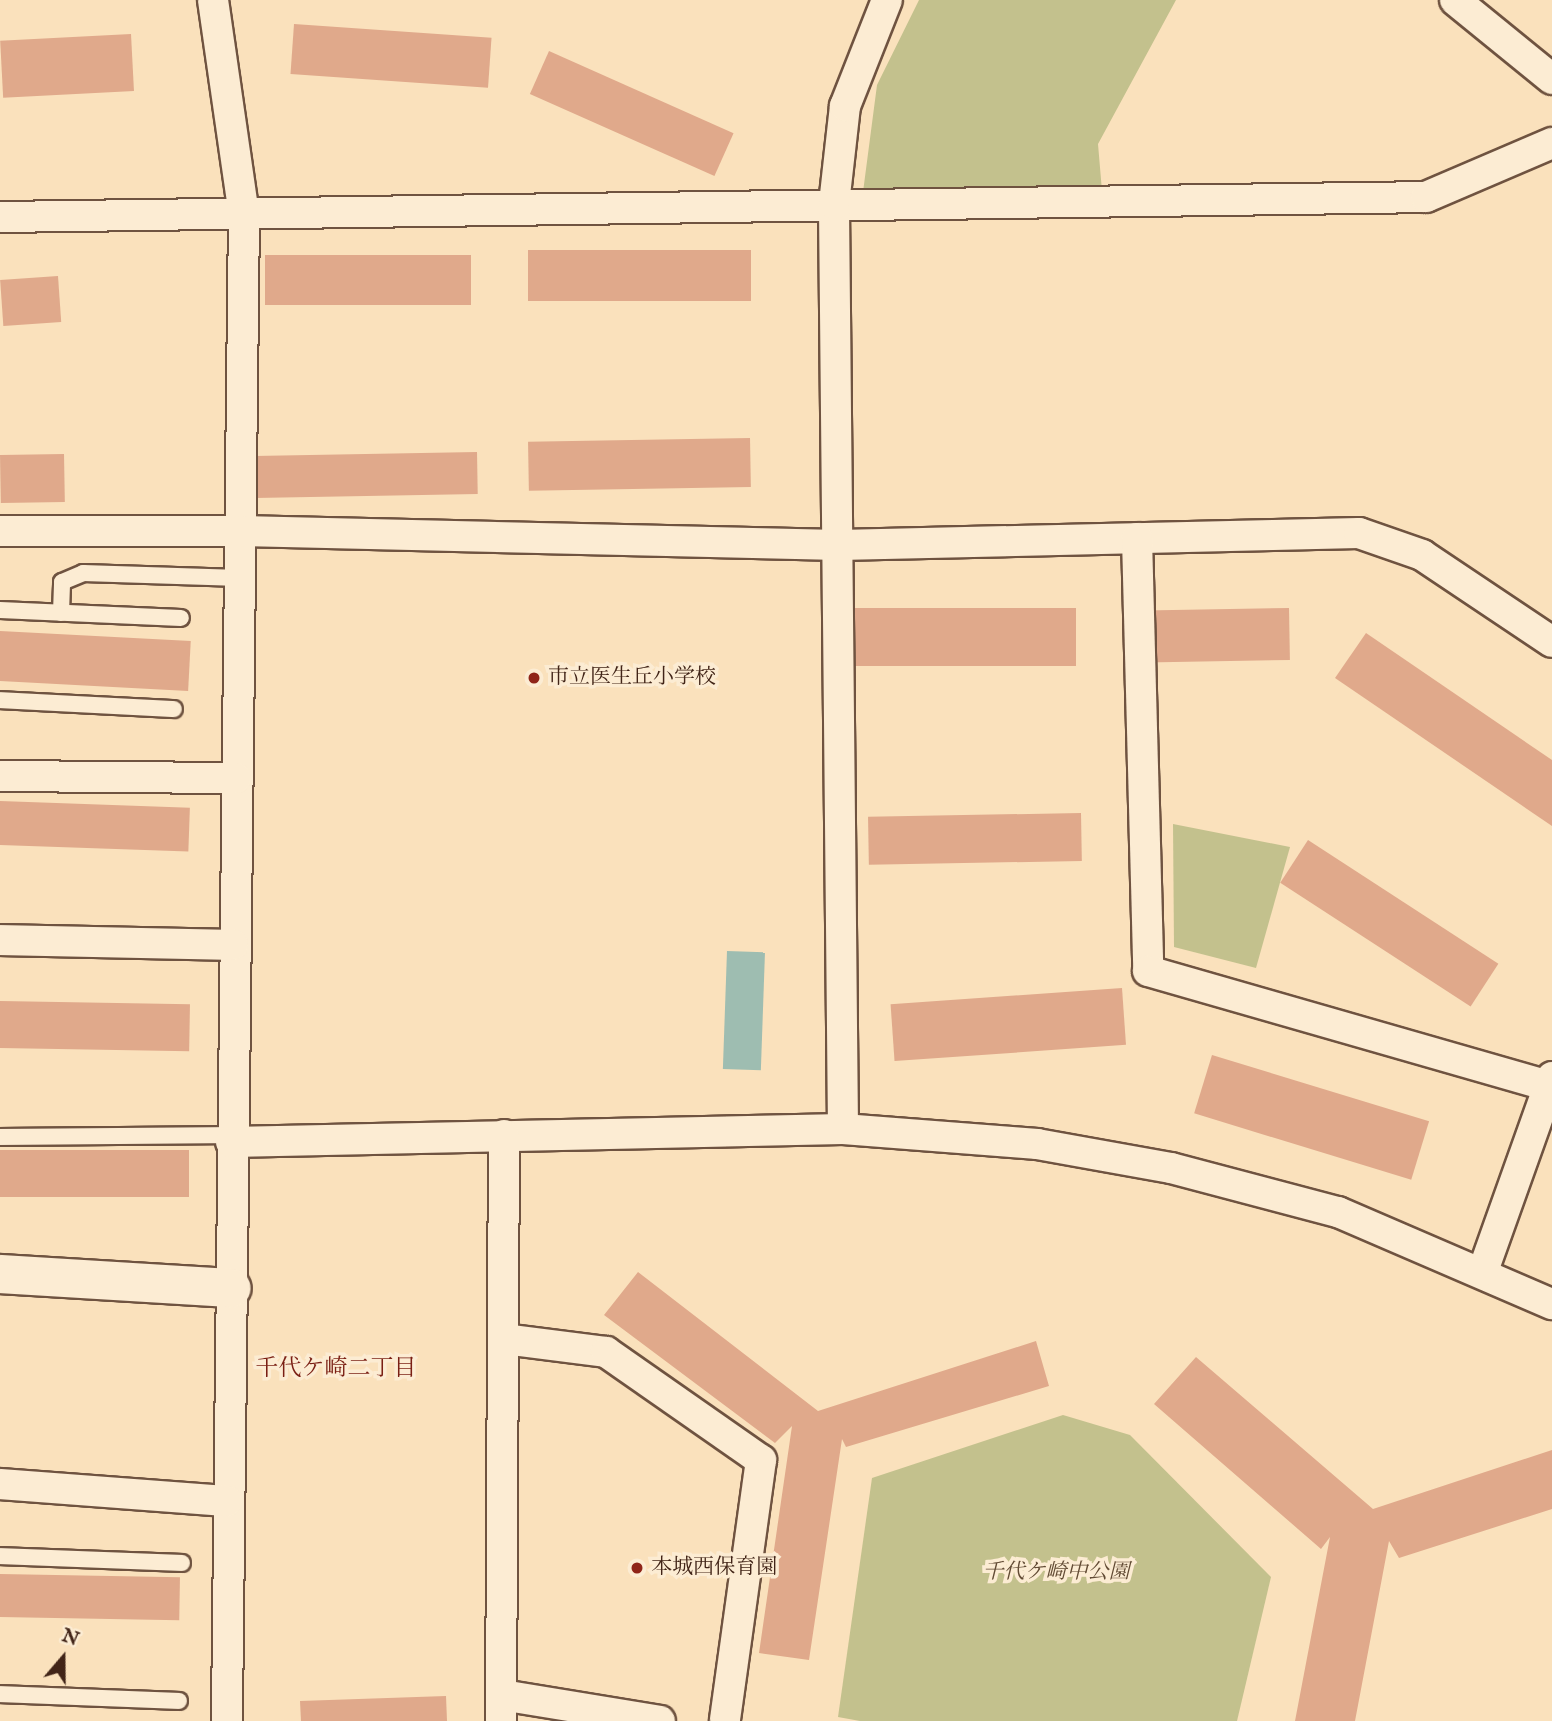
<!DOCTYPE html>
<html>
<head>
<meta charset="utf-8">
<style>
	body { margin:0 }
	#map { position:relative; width:1552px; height:1721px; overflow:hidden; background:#fae1bc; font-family:"IM FELL English","Noto Serif JP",serif }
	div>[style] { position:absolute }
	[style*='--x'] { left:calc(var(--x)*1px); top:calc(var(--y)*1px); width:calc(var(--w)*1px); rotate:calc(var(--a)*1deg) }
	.green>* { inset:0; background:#c3c18d }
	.water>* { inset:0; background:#9ebdb1; transform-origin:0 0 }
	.building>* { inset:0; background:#e0a98b; transform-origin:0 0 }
	.roads { filter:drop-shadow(2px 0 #6f5340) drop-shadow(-2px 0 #6f5340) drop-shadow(0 2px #6f5340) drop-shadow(0 -2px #6f5340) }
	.service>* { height:16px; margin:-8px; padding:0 8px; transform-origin:8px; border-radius:8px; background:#fcecd3 }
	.minor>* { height:30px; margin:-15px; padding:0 15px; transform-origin:15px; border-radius:15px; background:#fcecd3 }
	.tertiary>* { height:38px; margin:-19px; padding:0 19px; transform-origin:19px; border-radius:19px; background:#fcecd3 }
	.dots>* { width:19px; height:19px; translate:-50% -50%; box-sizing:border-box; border:4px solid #fcecd3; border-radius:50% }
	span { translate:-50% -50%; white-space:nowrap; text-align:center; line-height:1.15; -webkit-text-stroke:7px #fcecd3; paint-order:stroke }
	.poi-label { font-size:21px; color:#412417 }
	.left { translate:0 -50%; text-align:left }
	.park-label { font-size:21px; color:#624b34; font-style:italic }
	.neighbourhood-label { font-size:23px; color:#7a1f14 }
	.north { position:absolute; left:28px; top:1623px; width:70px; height:70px; -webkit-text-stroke:5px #fcecd3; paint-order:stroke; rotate:20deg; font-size:19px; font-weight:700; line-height:28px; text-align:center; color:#412417 }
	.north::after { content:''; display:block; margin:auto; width:24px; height:32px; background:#412417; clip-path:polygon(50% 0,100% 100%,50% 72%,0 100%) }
</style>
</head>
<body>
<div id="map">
	<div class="green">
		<i style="clip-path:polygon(919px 0,1176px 0,1098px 144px,1102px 191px,863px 192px,877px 85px)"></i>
		<i style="clip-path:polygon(1173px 824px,1290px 847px,1256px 968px,1174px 947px)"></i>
		<i style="clip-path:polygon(1063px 1415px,1130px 1435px,1271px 1577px,1237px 1721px,860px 1721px,838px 1717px,872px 1478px)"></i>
	</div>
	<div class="water">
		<i style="left:727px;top:951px;width:38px;height:118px;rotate:2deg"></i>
	</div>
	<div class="building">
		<i style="left:294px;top:24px;width:198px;height:50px;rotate:4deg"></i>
		<i style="left:131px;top:34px;width:57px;height:131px;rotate:87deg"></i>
		<i style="left:549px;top:51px;width:202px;height:47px;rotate:24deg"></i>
		<i style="left:528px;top:250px;width:223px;height:51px"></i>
		<i style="left:265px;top:255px;width:206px;height:50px"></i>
		<i style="left:58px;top:276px;width:46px;height:58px;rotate:86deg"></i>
		<i style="left:750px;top:438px;width:49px;height:222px;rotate:89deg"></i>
		<i style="left:477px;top:452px;width:42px;height:223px;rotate:89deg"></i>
		<i style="left:64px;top:454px;width:48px;height:64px;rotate:89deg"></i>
		<i style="left:855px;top:608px;width:221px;height:58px"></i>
		<i style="left:1289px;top:608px;width:52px;height:144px;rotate:89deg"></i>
		<i style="left:0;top:631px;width:191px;height:50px;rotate:3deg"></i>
		<i style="clip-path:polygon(1366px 633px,1552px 760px,1552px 826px,1335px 678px)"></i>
		<i style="left:0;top:801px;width:190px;height:44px;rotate:2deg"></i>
		<i style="left:1081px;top:813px;width:48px;height:213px;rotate:89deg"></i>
		<i style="left:1308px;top:840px;width:227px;height:51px;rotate:33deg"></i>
		<i style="left:1122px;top:988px;width:57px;height:232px;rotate:86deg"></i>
		<i style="left:0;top:1001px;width:190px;height:47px;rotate:1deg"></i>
		<i style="left:1212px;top:1055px;width:227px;height:61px;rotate:17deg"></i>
		<i style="left:189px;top:1150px;width:47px;height:189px;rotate:90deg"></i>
		<i style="clip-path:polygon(638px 1272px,818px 1411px,1036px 1341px,1049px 1386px,846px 1447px,842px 1439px,809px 1660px,759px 1653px,792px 1426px,775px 1443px,604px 1315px)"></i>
		<i style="clip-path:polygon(1196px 1357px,1373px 1509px,1552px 1450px,1552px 1509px,1399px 1558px,1389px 1541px,1355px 1721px,1295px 1721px,1330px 1537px,1321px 1549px,1154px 1404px)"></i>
		<i style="left:0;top:1574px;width:180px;height:43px;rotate:1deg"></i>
		<i style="clip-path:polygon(446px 1696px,447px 1721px,301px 1721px,300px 1701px)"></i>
	</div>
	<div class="roads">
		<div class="service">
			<i style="--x:0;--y:610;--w:181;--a:2.5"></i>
			<i style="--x:61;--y:613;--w:31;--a:-88"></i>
			<i style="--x:62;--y:582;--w:23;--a:-23"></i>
			<i style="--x:83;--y:573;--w:157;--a:1.8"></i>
			<i style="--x:0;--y:700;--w:174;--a:3"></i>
			<i style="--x:0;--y:1137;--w:231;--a:-0.5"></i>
			<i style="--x:0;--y:1556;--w:182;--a:2.2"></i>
			<i style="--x:0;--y:1694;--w:179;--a:2.2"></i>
		</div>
		<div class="minor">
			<i style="--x:213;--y:0;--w:216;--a:81.8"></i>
			<i style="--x:244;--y:214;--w:1507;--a:90.65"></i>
			<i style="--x:1455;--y:0;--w:125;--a:39.2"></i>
			<i style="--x:0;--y:217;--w:1426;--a:-0.8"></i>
			<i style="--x:1426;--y:197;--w:137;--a:-23.2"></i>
			<i style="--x:0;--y:531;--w:241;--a:0"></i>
			<i style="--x:241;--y:531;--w:598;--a:1.34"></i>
			<i style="--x:839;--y:545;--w:520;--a:-1.32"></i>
			<i style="--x:1359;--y:533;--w:67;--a:19.2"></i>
			<i style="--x:1422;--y:555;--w:156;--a:33.8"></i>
			<i style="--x:1137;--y:538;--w:433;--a:88.5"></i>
			<i style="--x:1148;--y:971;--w:416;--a:16"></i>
			<i style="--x:0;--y:776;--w:236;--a:0.5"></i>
			<i style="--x:0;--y:940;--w:233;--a:1.2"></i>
			<i style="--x:843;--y:1129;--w:925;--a:-90.56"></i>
			<i style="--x:834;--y:204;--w:99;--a:-83.6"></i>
			<i style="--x:845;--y:106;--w:114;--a:-68.4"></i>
			<i style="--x:231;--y:1142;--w:612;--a:-1.22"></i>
			<i style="--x:843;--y:1129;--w:195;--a:4.4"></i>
			<i style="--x:1037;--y:1144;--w:136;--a:10.2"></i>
			<i style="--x:1171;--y:1168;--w:173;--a:14.8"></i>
			<i style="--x:1338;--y:1212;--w:233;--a:23.3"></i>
			<i style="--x:1483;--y:1271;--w:206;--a:-70.4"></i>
			<i style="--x:504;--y:1339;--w:103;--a:7.3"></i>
			<i style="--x:606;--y:1352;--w:189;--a:34.9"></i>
			<i style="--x:761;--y:1460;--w:263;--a:97.9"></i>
			<i style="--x:0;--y:1484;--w:228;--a:4.3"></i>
			<i style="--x:502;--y:1695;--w:160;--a:9.3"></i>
			<i style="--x:501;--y:1721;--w:586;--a:-89.71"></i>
		</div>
		<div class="tertiary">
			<i style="--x:0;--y:1274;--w:232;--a:3.5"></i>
		</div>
	</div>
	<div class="dots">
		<i style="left:534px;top:678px;background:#8f2418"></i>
		<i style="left:637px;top:1568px;background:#8f2418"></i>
	</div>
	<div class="poi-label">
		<span class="left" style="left:548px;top:678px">市立医生丘小学校</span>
		<span class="left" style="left:651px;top:1568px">本城西保育園</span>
	</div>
	<div class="park-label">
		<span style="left:1056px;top:1573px">千代ケ崎中公園</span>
	</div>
	<div class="neighbourhood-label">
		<span style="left:336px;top:1369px">千代ケ崎二丁目</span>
	</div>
	<div class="north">N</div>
</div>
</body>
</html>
